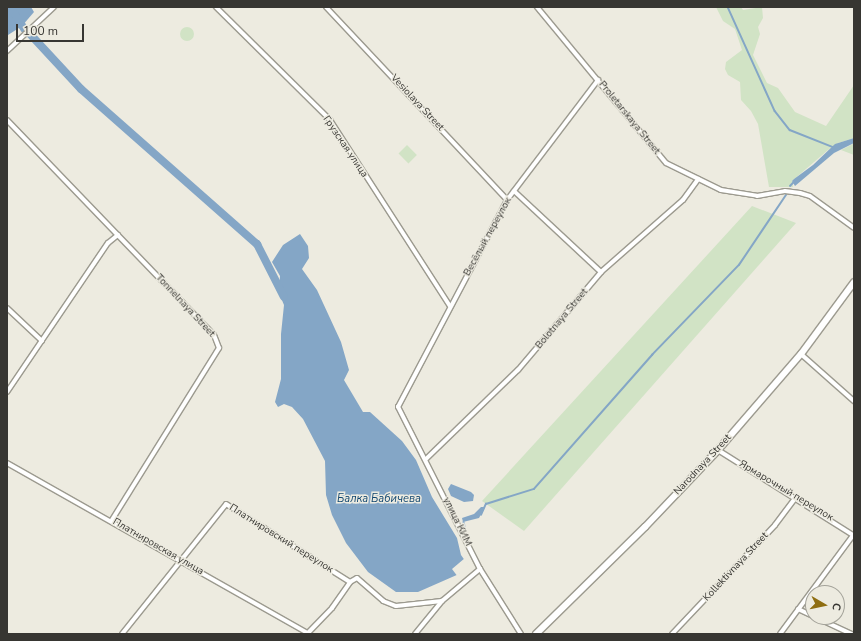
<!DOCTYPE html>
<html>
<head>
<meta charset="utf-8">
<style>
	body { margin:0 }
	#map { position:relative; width:861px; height:641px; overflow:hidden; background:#edebe0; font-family:"Nunito Sans",sans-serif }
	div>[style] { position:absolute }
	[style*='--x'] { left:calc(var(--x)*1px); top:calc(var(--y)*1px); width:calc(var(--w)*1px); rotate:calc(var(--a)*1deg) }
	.green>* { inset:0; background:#d1e3c5; transform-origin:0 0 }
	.round { border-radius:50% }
	.water>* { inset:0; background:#84a6c6 }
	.pier>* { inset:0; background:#edebe0 }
	.stream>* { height:1.5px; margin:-0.75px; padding:0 0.75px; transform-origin:0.75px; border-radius:0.75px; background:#84a6c6 }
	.river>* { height:8px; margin:-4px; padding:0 4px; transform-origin:4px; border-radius:4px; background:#84a6c6 }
	.roads { filter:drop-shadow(1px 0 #9c9a8f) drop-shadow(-1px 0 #9c9a8f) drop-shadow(0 1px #9c9a8f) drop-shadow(0 -1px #9c9a8f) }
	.street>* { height:4px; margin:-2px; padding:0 2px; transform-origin:2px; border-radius:2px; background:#fff }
	.primary>* { height:6px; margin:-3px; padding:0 3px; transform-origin:3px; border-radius:3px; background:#fff }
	span { translate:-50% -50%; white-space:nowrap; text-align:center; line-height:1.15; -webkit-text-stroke:3px #edebe0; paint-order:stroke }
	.street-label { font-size:10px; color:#373632 }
	.water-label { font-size:11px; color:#0e446e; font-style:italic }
	.frame { position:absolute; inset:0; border:8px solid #373632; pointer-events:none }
	.north { position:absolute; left:805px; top:585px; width:40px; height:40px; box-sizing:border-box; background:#edebe0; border:1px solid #a4a39a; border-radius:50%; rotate:99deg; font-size:11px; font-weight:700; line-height:16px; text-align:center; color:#373632 }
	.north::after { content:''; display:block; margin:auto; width:14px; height:18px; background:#8f6e12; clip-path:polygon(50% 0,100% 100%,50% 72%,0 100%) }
	.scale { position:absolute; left:16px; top:24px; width:68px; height:18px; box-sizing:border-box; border:2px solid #373632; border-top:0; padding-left:5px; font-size:12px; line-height:14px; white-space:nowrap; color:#373632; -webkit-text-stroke:3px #edebe0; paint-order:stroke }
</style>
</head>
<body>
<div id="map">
	<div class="green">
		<i style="clip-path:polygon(716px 7px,741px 7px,743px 10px,762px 7px,763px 18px,758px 27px,760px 34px,753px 55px,767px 83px,778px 88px,795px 112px,826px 126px,854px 85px,854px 138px,838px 143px,828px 150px,792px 181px,793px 187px,769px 187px,758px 124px,751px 111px,741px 100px,740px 82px,728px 75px,725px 69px,726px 62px,742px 50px,735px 29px,723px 21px)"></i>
		<i class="round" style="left:180px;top:27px;width:14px;height:14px"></i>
		<i style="clip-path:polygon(854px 143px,854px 155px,841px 150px,853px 144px)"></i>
		<i style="left:407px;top:145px;width:14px;height:12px;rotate:45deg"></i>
		<i style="clip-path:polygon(752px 206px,796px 223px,524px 531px,482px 501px)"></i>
	</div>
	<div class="water">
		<i style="clip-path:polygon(7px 7px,31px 7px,34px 12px,22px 26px,8px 35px)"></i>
		<i style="clip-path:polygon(854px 138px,854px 143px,834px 153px,795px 186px,792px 181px,794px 179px,813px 165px,835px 144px)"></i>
		<i style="clip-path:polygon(300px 234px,308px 246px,309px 258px,302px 269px,317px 290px,341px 342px,349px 370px,344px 380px,363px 412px,370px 412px,402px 441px,416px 460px,432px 497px,457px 538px,461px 555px,468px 565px,461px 566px,459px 574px,418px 592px,396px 592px,368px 572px,346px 543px,332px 515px,326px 495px,325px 461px,303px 419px,292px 407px,284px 404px,278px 407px,275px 402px,281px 379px,281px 334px,284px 305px,279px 293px,280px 276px,272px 262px,283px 245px)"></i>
		<i style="clip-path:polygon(451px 484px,471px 492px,474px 495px,473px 501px,464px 502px,451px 496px,448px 489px)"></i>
		<i style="clip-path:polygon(481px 507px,485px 507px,479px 518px,463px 522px,462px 518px,474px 514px)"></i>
	</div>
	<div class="pier">
		<i style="clip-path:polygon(465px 558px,469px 566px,462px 568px,458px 577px,452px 569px)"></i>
	</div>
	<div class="stream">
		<i style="--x:728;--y:7;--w:114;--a:65.7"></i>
		<i style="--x:775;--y:111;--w:24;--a:52"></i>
		<i style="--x:790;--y:130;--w:46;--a:21.6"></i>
		<i style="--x:790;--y:186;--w:6;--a:-45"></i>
		<i style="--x:481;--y:515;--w:12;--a:-66"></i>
		<i style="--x:486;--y:504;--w:50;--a:-17.4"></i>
		<i style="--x:534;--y:489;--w:179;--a:-48.6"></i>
		<i style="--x:652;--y:355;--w:125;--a:-46"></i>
		<i style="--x:739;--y:265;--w:84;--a:-56.1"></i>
		<i style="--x:464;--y:522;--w:9;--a:77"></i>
	</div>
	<div class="river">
		<i style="--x:10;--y:7;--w:27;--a:57"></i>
		<i style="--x:30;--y:34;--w:75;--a:47.2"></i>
		<i style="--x:81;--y:89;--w:235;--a:41.4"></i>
		<i style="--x:257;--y:244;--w:59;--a:63"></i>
	</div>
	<div class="roads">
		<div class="street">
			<i style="--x:216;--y:7;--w:161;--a:44.7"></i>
			<i style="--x:330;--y:120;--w:221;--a:57.2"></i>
			<i style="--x:326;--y:7;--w:265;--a:46.8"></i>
			<i style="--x:537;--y:7;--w:202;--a:50.4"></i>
			<i style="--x:666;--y:163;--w:61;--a:26.1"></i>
			<i style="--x:721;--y:190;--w:36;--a:9"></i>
			<i style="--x:757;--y:196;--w:28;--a:-10"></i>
			<i style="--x:785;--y:191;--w:15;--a:8"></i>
			<i style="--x:800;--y:193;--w:10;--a:17"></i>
			<i style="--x:810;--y:196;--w:54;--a:36"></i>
			<i style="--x:7;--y:51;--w:64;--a:-43.1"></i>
			<i style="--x:7;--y:120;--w:298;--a:46.1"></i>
			<i style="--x:214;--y:335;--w:14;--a:69"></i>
			<i style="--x:219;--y:348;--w:203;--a:121.9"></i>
			<i style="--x:514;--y:191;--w:119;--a:43"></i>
			<i style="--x:7;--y:308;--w:48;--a:43.3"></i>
			<i style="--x:801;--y:354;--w:71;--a:41.6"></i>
			<i style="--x:7;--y:392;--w:180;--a:-55.9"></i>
			<i style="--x:108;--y:243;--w:13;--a:-39"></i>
			<i style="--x:718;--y:450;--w:160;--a:32.2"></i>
			<i style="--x:426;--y:459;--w:128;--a:-44.1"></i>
			<i style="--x:518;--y:370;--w:128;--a:-49.7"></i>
			<i style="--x:601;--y:272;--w:109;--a:-41.3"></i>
			<i style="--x:683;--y:200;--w:26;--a:-54"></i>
			<i style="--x:7;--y:463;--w:346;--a:29.5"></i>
			<i style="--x:798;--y:609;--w:17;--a:25"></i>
			<i style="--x:815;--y:617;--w:40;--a:25"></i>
			<i style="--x:122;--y:634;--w:166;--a:-51.3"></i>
			<i style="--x:226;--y:504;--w:146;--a:32.2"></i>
			<i style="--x:350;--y:582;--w:8;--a:-30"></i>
			<i style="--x:357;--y:578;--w:35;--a:41"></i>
			<i style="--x:383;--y:601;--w:14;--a:21"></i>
			<i style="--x:396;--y:606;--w:46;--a:-6.2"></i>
			<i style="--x:307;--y:634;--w:36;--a:-46"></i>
			<i style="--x:332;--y:608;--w:32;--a:-55"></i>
			<i style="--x:415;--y:634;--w:43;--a:-50.7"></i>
			<i style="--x:442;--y:601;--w:50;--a:-40.1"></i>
			<i style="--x:521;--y:634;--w:77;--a:-122.2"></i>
			<i style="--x:480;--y:569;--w:182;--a:-116.8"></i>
			<i style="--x:398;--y:407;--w:234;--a:-62.2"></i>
			<i style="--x:507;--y:200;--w:151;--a:-52.8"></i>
			<i style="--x:672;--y:634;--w:150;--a:-46.6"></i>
			<i style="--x:775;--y:525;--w:35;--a:-53"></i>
			<i style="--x:780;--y:634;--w:124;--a:-53.5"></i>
		</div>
		<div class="primary">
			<i style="--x:536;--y:634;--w:153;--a:-44.5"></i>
			<i style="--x:645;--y:527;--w:106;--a:-46.5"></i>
			<i style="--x:718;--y:450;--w:127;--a:-49.2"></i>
			<i style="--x:801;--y:354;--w:89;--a:-53.6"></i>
		</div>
	</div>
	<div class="street-label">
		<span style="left:417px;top:103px;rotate:47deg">Vesiolaya Street</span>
		<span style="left:629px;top:118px;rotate:51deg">Proletarskaya Street</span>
		<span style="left:345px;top:147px;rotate:56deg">Грузская улица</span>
		<span style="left:488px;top:237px;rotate:-61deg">Весёлый переулок</span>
		<span style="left:185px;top:306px;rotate:47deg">Tonnelnaya Street</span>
		<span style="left:562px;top:319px;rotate:-50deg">Bolotnaya Street</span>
		<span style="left:703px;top:465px;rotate:-47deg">Narodnaya Street</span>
		<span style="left:786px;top:491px;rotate:31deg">Ярмарочный переулок</span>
		<span style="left:457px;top:522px;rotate:64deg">улица КИМ</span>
		<span style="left:281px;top:539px;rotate:32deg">Платнировский переулок</span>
		<span style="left:158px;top:547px;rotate:30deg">Платнировская улица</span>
		<span style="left:736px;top:567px;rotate:-47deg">Kollektivnaya Street</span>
	</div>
	<div class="water-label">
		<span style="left:379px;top:499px">Балка Бабичева</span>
	</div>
	<div class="frame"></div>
	<div class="north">С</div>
	<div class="scale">100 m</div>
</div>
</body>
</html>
